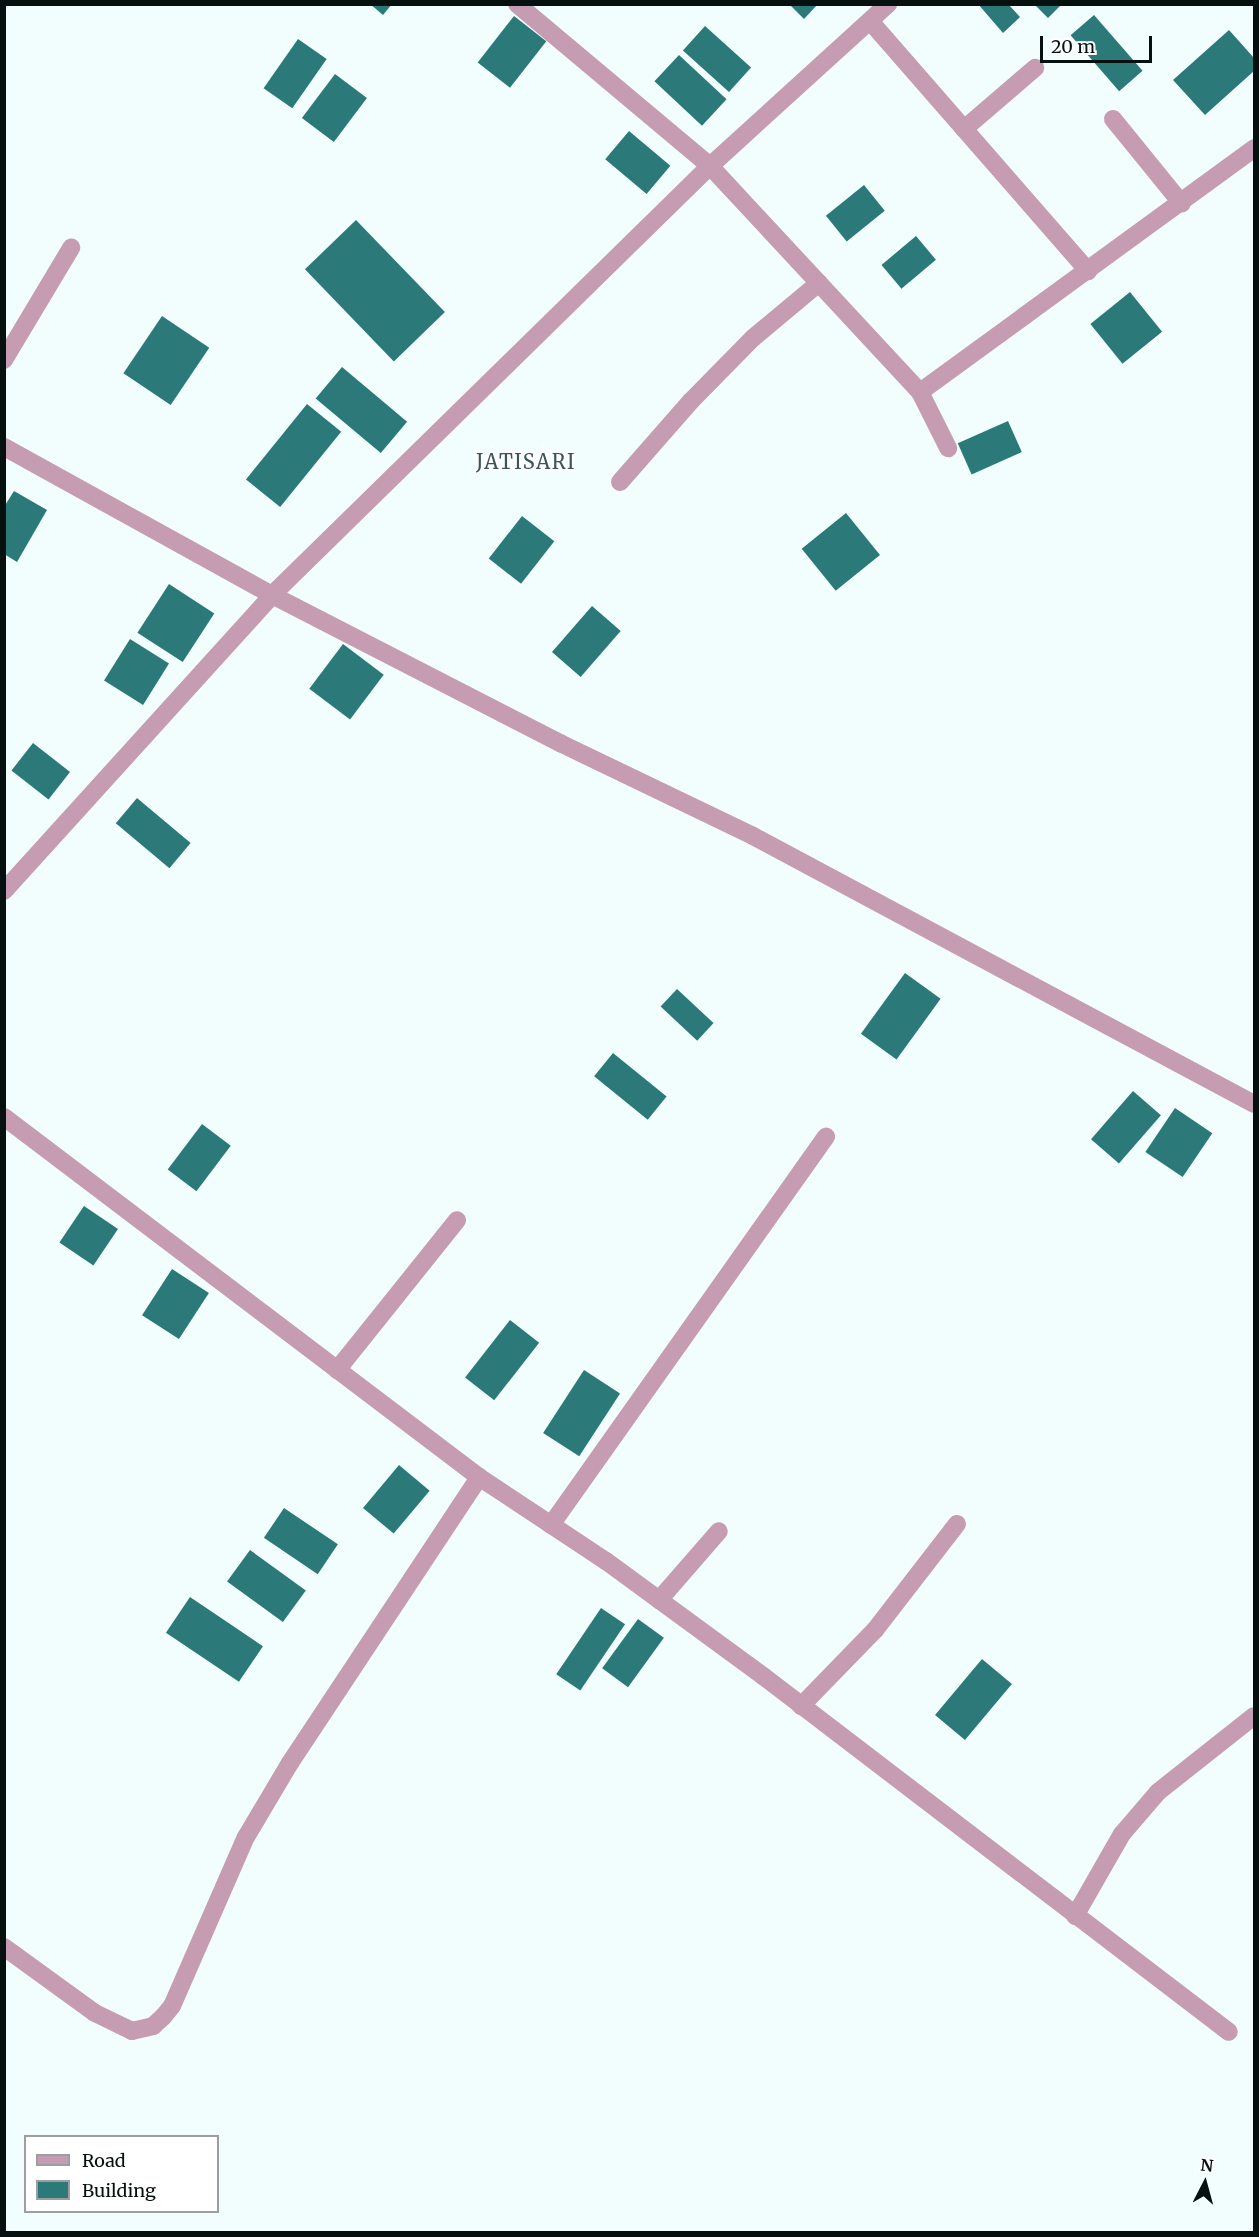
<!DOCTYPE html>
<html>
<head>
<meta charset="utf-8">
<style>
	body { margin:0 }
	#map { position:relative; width:1259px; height:2237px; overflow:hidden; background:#f2fefe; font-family:Merriweather,serif }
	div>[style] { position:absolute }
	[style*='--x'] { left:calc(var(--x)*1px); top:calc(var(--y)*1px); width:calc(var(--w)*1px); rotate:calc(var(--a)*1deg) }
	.building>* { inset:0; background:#2b7a79; transform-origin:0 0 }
	.street>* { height:18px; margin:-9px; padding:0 9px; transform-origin:9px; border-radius:9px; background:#c59cb1 }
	span { translate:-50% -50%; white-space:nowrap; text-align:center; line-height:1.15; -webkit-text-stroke:5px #fff; paint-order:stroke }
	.quarter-label { font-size:20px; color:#3b5655; letter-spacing:1.5px }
	.frame { position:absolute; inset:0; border:6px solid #05100f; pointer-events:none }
	.legend { position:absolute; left:24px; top:2135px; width:195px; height:78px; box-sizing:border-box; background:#fff; border:2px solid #9b9f9f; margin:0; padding:8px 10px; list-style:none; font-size:18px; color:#05100f }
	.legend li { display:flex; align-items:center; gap:12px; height:30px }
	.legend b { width:30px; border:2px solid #9b9f9f }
	.north { position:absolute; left:1175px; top:2153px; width:60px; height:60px; -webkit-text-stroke:4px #fff; paint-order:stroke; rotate:6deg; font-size:16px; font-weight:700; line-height:24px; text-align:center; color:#05100f }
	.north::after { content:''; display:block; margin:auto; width:21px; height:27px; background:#05100f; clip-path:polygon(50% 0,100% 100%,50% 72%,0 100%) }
	.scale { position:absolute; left:1040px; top:36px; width:112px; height:27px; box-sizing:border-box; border:3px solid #05100f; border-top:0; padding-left:8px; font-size:18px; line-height:21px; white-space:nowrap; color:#05100f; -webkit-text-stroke:4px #fff; paint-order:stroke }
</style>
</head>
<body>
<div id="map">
	<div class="building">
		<i style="clip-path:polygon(370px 4px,392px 4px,383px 15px)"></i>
		<i style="clip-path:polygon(789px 4px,818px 4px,804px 19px)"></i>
		<i style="clip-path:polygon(978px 4px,1008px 4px,1020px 17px,1003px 33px)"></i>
		<i style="clip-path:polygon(1034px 4px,1062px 4px,1048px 18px)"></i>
		<i style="left:1094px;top:15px;width:74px;height:31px;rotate:49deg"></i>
		<i style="left:514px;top:16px;width:41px;height:59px;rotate:38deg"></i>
		<i style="left:705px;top:26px;width:62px;height:33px;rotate:42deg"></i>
		<i style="clip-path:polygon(1229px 30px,1254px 58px,1254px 71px,1205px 115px,1173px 80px)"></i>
		<i style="left:298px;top:39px;width:35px;height:60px;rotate:35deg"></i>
		<i style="left:679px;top:55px;width:65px;height:36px;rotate:43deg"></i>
		<i style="left:335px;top:74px;width:40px;height:55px;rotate:37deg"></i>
		<i style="left:629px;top:131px;width:54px;height:37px;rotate:40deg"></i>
		<i style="left:864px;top:185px;width:33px;height:49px;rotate:51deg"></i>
		<i style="left:356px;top:220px;width:128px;height:71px;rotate:46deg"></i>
		<i style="left:916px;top:236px;width:31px;height:45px;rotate:50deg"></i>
		<i style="left:1130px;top:292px;width:51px;height:51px;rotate:51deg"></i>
		<i style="left:162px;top:316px;width:57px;height:69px;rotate:34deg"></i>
		<i style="left:342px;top:367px;width:85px;height:41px;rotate:40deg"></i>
		<i style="left:307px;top:404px;width:44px;height:97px;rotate:39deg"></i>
		<i style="left:1008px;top:421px;width:34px;height:55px;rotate:66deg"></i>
		<i style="clip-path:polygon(14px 491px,47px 510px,17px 562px,4px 554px,4px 507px)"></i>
		<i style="left:846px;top:513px;width:54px;height:57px;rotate:51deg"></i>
		<i style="left:522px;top:516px;width:41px;height:54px;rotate:38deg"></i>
		<i style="left:169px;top:584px;width:54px;height:58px;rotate:33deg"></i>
		<i style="left:592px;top:606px;width:38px;height:61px;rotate:41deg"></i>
		<i style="left:130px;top:639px;width:46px;height:49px;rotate:32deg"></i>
		<i style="left:343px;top:644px;width:51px;height:56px;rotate:37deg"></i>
		<i style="left:33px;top:743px;width:47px;height:35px;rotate:38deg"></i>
		<i style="left:137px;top:798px;width:70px;height:33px;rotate:40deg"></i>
		<i style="left:905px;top:973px;width:44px;height:75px;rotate:36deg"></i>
		<i style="left:677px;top:989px;width:50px;height:24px;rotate:43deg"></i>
		<i style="left:613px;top:1053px;width:69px;height:30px;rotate:39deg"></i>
		<i style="left:1133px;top:1091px;width:37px;height:64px;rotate:41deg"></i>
		<i style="left:1175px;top:1108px;width:45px;height:53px;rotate:34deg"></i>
		<i style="left:202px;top:1124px;width:36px;height:57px;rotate:37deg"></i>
		<i style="left:84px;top:1206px;width:41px;height:44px;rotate:34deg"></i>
		<i style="left:172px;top:1269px;width:44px;height:55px;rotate:33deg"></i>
		<i style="left:510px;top:1320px;width:37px;height:73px;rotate:38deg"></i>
		<i style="left:584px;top:1370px;width:43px;height:75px;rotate:33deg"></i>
		<i style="left:399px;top:1465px;width:40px;height:56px;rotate:40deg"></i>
		<i style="left:284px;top:1508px;width:65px;height:36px;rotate:34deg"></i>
		<i style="left:250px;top:1550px;width:69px;height:39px;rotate:36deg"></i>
		<i style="left:190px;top:1597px;width:88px;height:43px;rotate:34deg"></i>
		<i style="left:601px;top:1608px;width:29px;height:80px;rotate:34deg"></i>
		<i style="left:638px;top:1619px;width:32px;height:61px;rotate:36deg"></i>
		<i style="left:982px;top:1659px;width:39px;height:73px;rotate:40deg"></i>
	</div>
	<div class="street">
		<i style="--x:517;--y:4;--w:252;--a:40"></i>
		<i style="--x:710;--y:166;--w:309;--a:47.1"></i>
		<i style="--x:920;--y:392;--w:63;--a:63.4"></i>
		<i style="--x:870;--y:21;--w:332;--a:48.9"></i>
		<i style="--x:1113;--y:119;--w:109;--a:50.9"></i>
		<i style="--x:964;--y:129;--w:94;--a:-40.7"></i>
		<i style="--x:4;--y:360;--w:131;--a:-59.1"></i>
		<i style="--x:920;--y:392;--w:414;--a:-36.1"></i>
		<i style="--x:4;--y:447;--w:306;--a:28.9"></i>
		<i style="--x:272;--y:595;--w:326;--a:27.2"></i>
		<i style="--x:562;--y:744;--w:212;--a:25.7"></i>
		<i style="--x:753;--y:836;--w:568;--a:28.14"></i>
		<i style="--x:620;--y:482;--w:108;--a:-48.8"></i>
		<i style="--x:691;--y:401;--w:88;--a:-45.5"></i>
		<i style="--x:753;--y:338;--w:86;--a:-39.8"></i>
		<i style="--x:4;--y:891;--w:399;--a:-47.8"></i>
		<i style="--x:272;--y:595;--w:613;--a:-44.41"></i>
		<i style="--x:710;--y:166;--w:241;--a:-42.3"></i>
		<i style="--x:4;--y:1117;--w:596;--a:37.16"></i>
		<i style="--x:479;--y:1477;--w:152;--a:33.5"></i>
		<i style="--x:606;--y:1561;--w:195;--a:36.2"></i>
		<i style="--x:763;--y:1676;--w:586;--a:37.38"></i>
		<i style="--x:337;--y:1370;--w:192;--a:-51.3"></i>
		<i style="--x:551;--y:1525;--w:476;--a:-54.7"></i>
		<i style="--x:659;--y:1600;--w:91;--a:-49"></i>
		<i style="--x:801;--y:1706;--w:106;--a:-45.8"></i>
		<i style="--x:875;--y:1630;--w:134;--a:-52.3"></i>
		<i style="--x:1075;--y:1916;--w:95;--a:-60.2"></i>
		<i style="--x:1122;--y:1834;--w:55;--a:-49.4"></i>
		<i style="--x:1158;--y:1792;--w:122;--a:-38.4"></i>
		<i style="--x:4;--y:1947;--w:112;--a:36"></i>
		<i style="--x:95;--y:2013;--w:41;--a:25.9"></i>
		<i style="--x:132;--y:2031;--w:22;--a:-13"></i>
		<i style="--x:153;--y:2026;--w:13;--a:-42"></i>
		<i style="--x:163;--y:2017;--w:14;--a:-51"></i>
		<i style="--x:172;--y:2006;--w:184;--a:-66.4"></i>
		<i style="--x:246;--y:1837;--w:86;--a:-59.3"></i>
		<i style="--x:290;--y:1763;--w:343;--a:-56.5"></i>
	</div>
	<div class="quarter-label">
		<span style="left:526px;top:461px">JATISARI</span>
	</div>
	<div class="frame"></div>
	<ul class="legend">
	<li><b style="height:8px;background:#c59cb1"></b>Road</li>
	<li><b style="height:16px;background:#2b7a79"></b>Building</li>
	</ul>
	<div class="north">N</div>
	<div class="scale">20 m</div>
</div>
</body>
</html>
